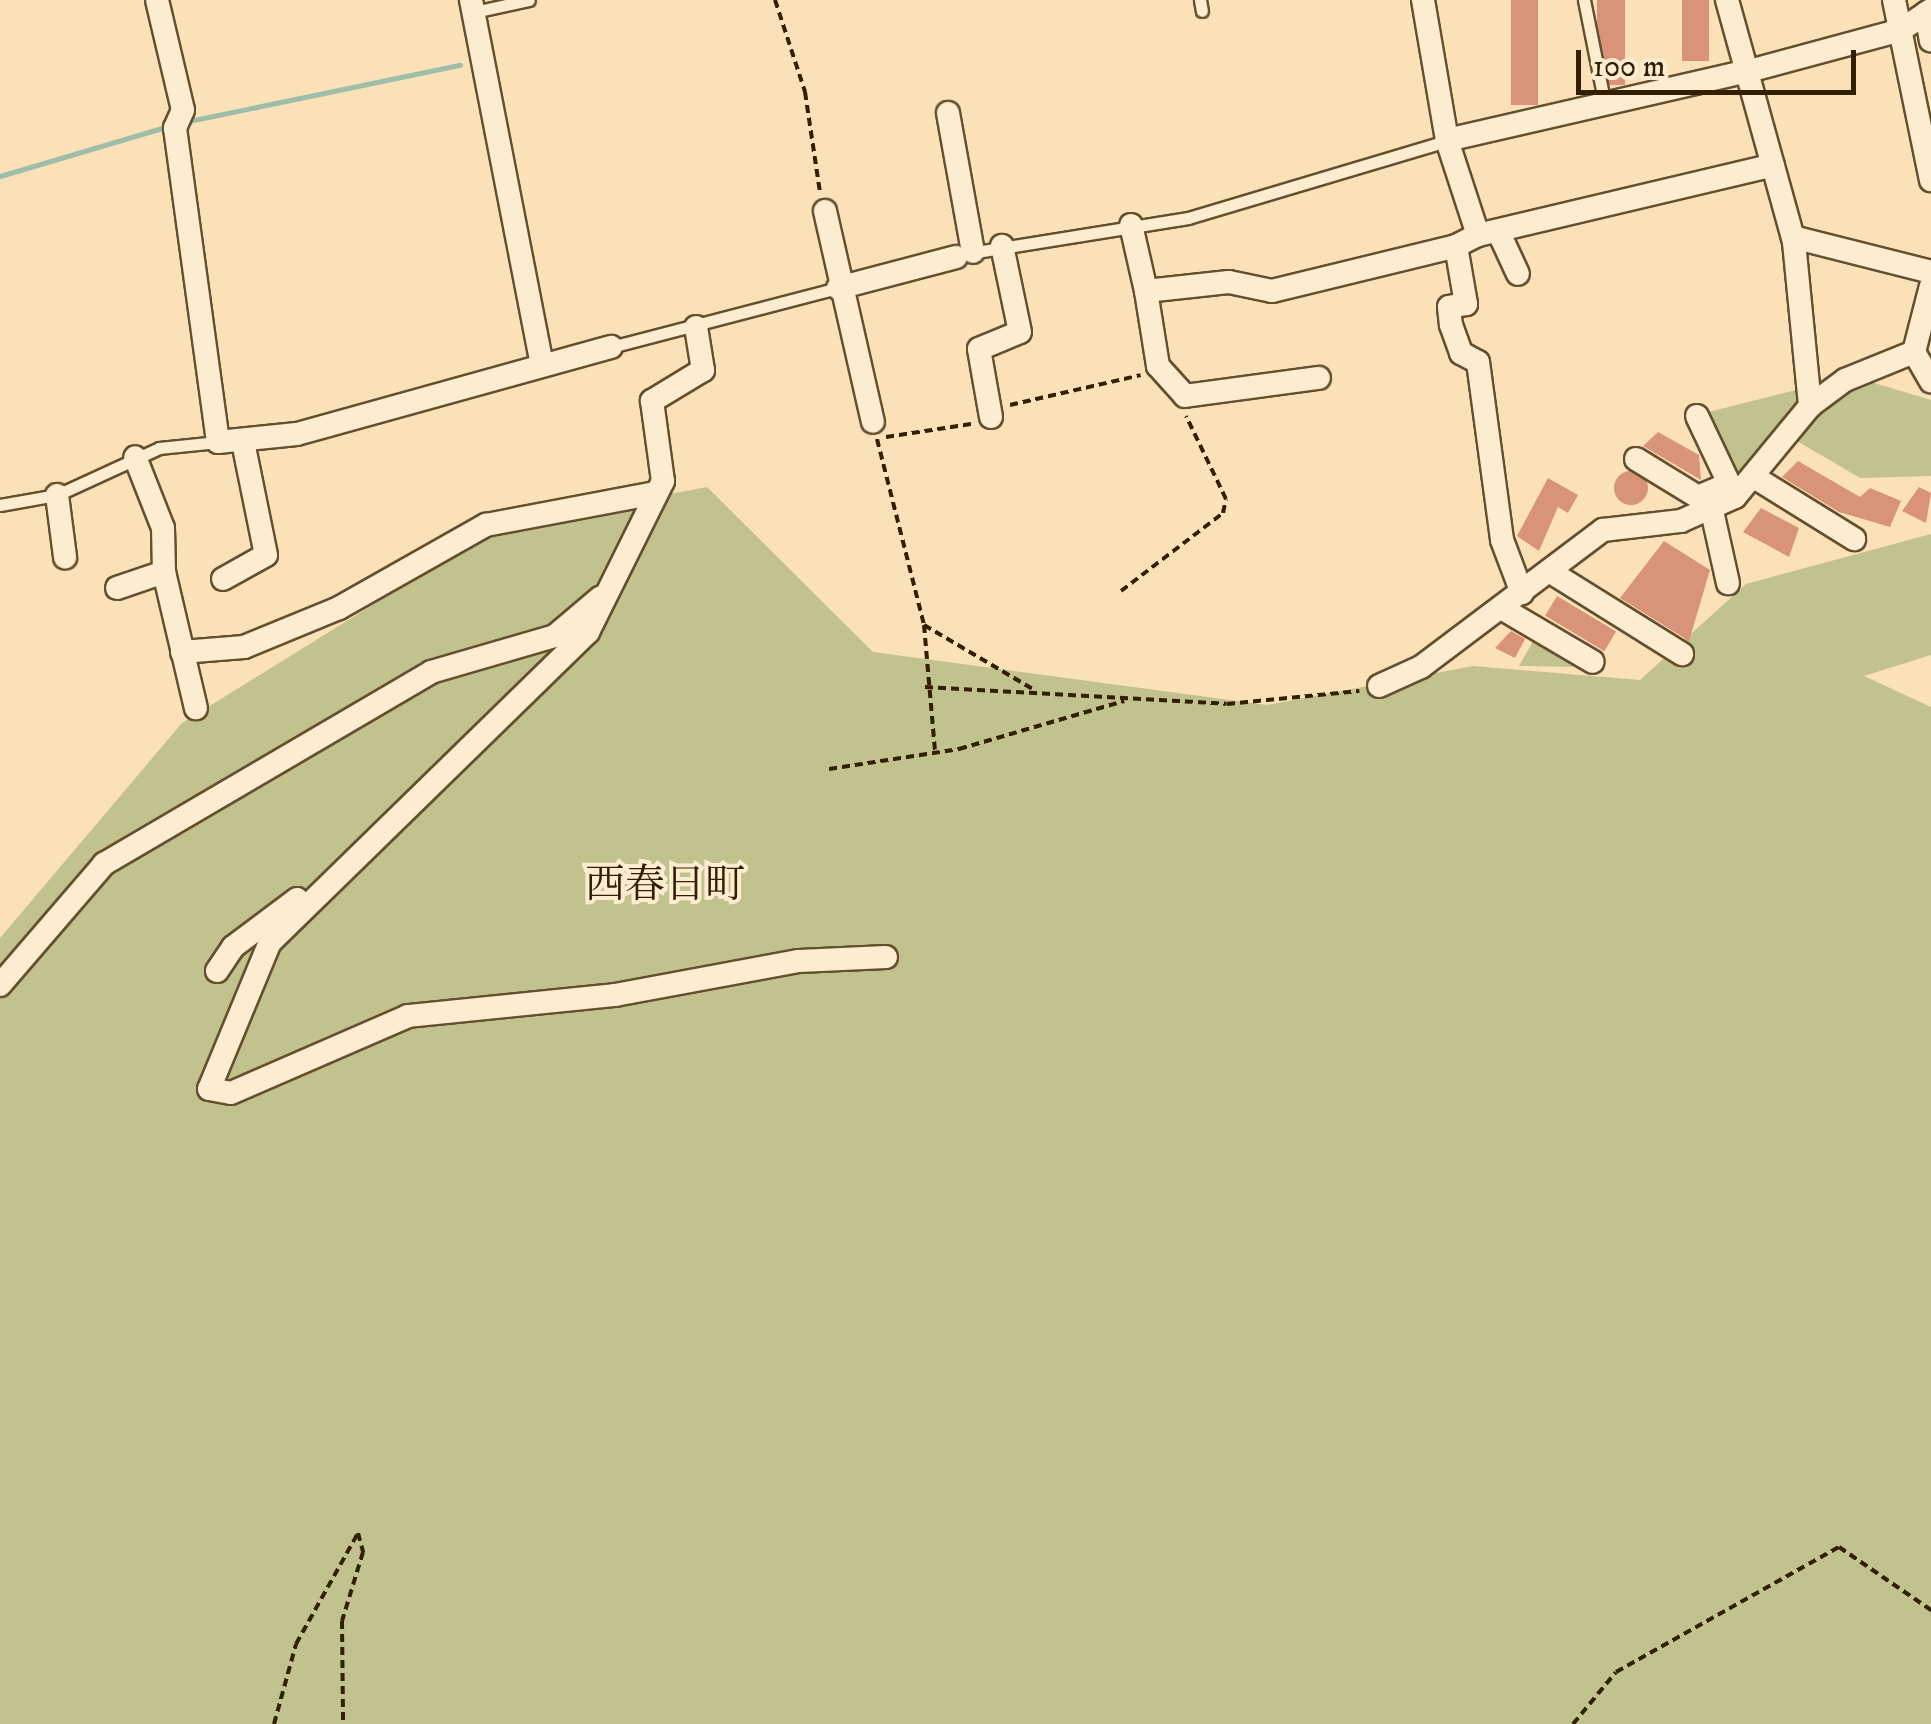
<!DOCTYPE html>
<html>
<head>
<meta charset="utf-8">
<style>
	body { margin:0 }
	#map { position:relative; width:1931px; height:1724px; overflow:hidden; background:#fbe1b7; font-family:"IM FELL DW Pica","Noto Serif JP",serif }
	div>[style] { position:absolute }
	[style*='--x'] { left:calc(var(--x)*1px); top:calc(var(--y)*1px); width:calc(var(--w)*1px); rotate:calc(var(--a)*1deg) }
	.green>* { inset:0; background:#c1c28d }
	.stream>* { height:5px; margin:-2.5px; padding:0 2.5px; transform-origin:2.5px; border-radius:2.5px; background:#9fbeaa }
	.building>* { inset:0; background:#d99379; transform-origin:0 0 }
	.round { border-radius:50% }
	.path>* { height:4px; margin-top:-2px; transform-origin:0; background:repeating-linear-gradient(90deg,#321e00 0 8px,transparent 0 13px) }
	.roads { filter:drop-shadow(2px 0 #644f2e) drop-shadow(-2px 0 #644f2e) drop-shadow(0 2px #644f2e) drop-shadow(0 -2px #644f2e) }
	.lane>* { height:11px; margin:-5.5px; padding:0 5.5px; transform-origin:5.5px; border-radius:5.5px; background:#fcecd0 }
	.street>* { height:22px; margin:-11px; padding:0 11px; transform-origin:11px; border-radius:11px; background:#fcecd0 }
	span { translate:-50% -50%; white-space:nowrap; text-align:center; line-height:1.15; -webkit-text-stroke:8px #fcecd0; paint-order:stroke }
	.quarter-label { font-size:40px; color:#321e00 }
	.scale { position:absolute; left:1576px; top:50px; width:280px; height:45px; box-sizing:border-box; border:5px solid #321e00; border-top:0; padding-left:12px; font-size:30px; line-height:35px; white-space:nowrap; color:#321e00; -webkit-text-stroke:8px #fcecd0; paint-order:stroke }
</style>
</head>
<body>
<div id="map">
	<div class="green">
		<i style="clip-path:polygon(1864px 380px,1931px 400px,1931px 476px,1860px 478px,1797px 441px,1819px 409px)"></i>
		<i style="clip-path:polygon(1804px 388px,1806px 399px,1734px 485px,1701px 414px)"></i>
		<i style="clip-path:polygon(707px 487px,873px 652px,1267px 705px,1473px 666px,1640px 680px,1746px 584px,1931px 534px,1931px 655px,1864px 676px,1931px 707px,1931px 1724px,0 1724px,0 938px,182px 723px,500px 526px)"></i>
		<i style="clip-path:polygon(1536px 636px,1584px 667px,1519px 666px)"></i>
	</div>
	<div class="stream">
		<i style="--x:184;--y:122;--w:282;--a:-11.7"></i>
		<i style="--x:0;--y:176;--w:176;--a:-16.5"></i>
	</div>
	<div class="building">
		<i style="left:1511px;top:0;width:27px;height:105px"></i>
		<i style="left:1597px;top:0;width:28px;height:85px"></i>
		<i style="left:1682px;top:0;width:27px;height:61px"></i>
		<i style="clip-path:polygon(1658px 432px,1699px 455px,1701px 480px,1643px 446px)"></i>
		<i style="clip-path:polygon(1798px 461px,1860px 497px,1870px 488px,1901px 501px,1890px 527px,1839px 512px,1782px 477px)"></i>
		<i class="round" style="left:1614px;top:471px;width:34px;height:34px"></i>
		<i style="clip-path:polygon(1548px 478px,1578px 495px,1568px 513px,1558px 507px,1539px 551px,1517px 536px)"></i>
		<i style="clip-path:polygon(1919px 487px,1931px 493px,1926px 523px,1902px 511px)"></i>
		<i style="clip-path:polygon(1761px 508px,1799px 528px,1789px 557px,1743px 532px)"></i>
		<i style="clip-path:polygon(1664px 541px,1710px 570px,1689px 641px,1620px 598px)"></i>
		<i style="left:1557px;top:596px;width:69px;height:23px;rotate:31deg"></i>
		<i style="clip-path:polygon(1511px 631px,1525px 639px,1515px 658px,1495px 648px)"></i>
	</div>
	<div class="path">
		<i style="--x:775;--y:0;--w:97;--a:71.9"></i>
		<i style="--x:805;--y:92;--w:101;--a:81.5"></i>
		<i style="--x:1010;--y:405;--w:134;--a:-12.9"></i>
		<i style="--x:886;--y:437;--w:86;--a:-8.7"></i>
		<i style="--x:877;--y:439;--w:192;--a:75.8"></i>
		<i style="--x:924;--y:625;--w:127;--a:85"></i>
		<i style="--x:1121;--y:591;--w:128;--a:-37.4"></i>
		<i style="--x:1223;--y:513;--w:14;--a:-78"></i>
		<i style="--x:1226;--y:499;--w:92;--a:-115.7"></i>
		<i style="--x:924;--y:625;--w:130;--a:30.5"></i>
		<i style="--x:925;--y:687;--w:302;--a:3.2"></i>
		<i style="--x:1227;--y:704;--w:133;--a:-5.6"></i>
		<i style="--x:829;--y:769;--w:132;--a:-8.7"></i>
		<i style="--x:959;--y:749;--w:172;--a:-16.2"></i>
		<i style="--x:274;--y:1724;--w:83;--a:-74.6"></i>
		<i style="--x:296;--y:1644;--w:127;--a:-60.8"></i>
		<i style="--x:358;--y:1533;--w:20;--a:75"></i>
		<i style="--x:363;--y:1552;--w:72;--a:106.9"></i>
		<i style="--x:342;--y:1621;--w:103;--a:89.4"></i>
		<i style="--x:1573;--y:1724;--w:67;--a:-50.4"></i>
		<i style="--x:1616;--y:1672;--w:256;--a:-29.3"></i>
		<i style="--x:1839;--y:1547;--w:112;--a:34.4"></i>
	</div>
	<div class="roads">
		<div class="lane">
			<i style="--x:1200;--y:0;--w:11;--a:80"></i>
			<i style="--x:1584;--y:0;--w:102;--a:78.7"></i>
			<i style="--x:474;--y:12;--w:56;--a:-12.3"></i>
			<i style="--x:970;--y:253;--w:221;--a:-9.1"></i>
			<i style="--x:1188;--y:218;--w:270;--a:-16.6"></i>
			<i style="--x:611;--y:347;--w:235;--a:-14.6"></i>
			<i style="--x:0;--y:505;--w:58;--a:-10"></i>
			<i style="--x:57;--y:495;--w:112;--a:-24.7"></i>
			<i style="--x:159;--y:448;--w:59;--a:-5.8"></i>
		</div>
		<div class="street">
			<i style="--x:157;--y:0;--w:113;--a:76.7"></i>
			<i style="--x:183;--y:110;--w:20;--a:114"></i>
			<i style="--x:175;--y:128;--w:317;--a:82.2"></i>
			<i style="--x:218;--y:442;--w:79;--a:-5.8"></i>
			<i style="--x:297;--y:434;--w:326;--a:-15.5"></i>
			<i style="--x:471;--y:0;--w:372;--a:79"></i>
			<i style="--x:1423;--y:0;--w:142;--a:80.3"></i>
			<i style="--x:1727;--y:0;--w:251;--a:74.5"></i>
			<i style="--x:1794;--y:242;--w:165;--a:84.4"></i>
			<i style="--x:1894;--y:0;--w:184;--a:78.4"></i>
			<i style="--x:1926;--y:13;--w:28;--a:80"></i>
			<i style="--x:948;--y:113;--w:141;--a:79.8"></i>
			<i style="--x:825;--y:211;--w:216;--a:77.2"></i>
			<i style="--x:1131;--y:225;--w:68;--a:77.2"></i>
			<i style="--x:1146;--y:291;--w:83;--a:-6.2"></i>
			<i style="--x:1229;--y:282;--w:44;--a:11.8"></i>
			<i style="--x:1272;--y:291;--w:189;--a:-13.7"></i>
			<i style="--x:1456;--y:246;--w:25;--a:-27"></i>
			<i style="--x:1478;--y:235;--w:100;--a:-108.1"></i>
			<i style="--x:1447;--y:140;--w:310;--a:-12.9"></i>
			<i style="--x:1749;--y:71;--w:157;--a:-15.1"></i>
			<i style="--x:1901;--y:30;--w:36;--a:-34"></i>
			<i style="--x:1499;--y:233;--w:45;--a:65.1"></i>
			<i style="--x:1478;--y:235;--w:303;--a:-13.3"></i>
			<i style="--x:1793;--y:237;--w:142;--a:14.2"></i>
			<i style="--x:1456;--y:246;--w:59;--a:80.2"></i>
			<i style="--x:1466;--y:304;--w:17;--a:170"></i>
			<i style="--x:1449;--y:307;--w:18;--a:84"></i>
			<i style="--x:1451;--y:325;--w:30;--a:70"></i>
			<i style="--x:1461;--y:353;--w:19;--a:28"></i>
			<i style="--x:1478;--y:362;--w:180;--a:82.3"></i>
			<i style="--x:1502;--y:540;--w:57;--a:69.3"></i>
			<i style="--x:838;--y:288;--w:122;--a:-14.7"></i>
			<i style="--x:1146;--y:291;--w:76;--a:80.9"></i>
			<i style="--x:1158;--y:366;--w:40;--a:48"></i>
			<i style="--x:1185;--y:396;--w:135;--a:-7.7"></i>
			<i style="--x:696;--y:327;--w:44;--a:80.8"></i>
			<i style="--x:703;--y:370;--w:60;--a:148.7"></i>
			<i style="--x:652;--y:401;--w:81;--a:82.2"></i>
			<i style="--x:663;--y:481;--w:169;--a:116.4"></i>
			<i style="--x:588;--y:632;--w:444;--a:135.7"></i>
			<i style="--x:270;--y:942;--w:159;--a:112.5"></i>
			<i style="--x:209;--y:1089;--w:22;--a:10"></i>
			<i style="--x:231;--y:1093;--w:193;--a:-23.5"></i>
			<i style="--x:408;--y:1016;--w:208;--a:-5.8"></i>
			<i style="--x:615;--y:995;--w:187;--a:-10.5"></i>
			<i style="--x:799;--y:961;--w:87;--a:-2.6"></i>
			<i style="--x:1914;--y:352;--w:34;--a:60"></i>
			<i style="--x:1697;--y:416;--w:86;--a:64.6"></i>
			<i style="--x:991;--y:417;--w:69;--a:-100"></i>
			<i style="--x:979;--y:349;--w:44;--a:-22.5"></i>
			<i style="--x:1020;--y:332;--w:88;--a:-101.8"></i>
			<i style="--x:1636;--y:459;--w:73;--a:31.5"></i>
			<i style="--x:1698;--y:497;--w:34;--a:-23"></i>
			<i style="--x:1754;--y:477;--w:118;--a:31.8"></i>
			<i style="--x:57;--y:495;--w:63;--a:82.6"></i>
			<i style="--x:1712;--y:511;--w:74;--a:77.5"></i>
			<i style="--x:1549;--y:571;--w:157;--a:32"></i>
			<i style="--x:164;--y:572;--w:140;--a:76.8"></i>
			<i style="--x:223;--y:579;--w:49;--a:-29.2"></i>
			<i style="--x:266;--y:555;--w:115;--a:-101.5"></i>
			<i style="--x:117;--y:588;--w:50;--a:-18.8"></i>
			<i style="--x:164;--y:572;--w:44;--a:-91.3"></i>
			<i style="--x:163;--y:528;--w:76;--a:-111.5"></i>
			<i style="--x:1503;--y:609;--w:104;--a:30.5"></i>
			<i style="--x:182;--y:652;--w:62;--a:-4.6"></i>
			<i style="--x:244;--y:647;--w:103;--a:-22.3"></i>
			<i style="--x:339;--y:608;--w:169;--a:-29.5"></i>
			<i style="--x:486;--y:525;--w:173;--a:-10.7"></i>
			<i style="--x:1379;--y:686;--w:46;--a:-24.3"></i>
			<i style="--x:1421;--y:667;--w:228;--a:-37"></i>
			<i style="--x:1603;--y:530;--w:79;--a:-6.6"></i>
			<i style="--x:1681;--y:521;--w:59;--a:-24"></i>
			<i style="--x:1735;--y:497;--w:118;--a:-50.5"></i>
			<i style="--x:1810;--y:406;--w:44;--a:-36.6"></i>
			<i style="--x:1845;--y:380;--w:74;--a:-22.1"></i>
			<i style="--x:1914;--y:352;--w:68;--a:-75.6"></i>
			<i style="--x:217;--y:971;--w:29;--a:-56"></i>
			<i style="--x:233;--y:947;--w:80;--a:-36.9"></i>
			<i style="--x:0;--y:985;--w:160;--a:-49.3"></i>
			<i style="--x:104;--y:864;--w:379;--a:-30.4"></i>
			<i style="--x:431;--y:672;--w:129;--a:-16.2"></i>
			<i style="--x:555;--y:636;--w:60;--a:-40.3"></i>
		</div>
	</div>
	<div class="quarter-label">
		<span style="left:665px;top:886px">西春日町</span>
	</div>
	<div class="scale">100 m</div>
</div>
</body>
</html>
